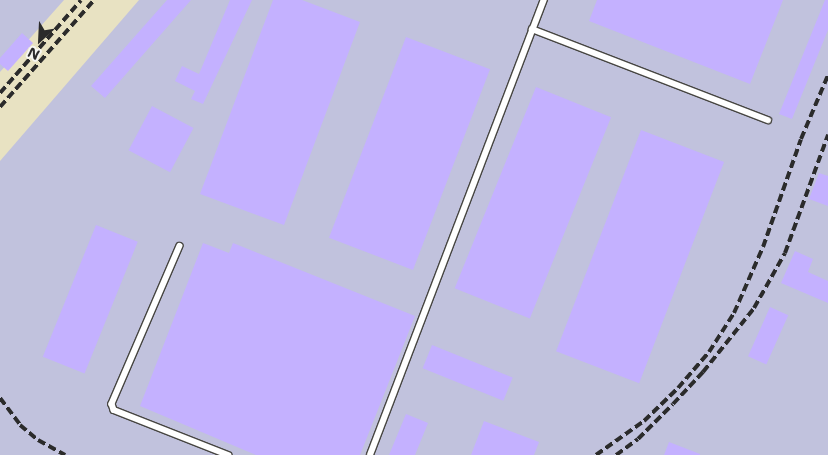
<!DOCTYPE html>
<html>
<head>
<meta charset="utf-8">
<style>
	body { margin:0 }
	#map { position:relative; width:828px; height:455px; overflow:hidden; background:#e8e2c2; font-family:"Shantell Sans",sans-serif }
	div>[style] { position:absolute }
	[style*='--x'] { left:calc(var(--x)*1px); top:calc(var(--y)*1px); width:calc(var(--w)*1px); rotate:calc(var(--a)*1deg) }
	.industrial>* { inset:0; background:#c1c2dd }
	.building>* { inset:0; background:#c4b1ff; transform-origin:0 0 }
	.roads { filter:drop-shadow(1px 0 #474642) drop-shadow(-1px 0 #474642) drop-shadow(0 1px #474642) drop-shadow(0 -1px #474642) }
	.lane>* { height:5.5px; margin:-2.75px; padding:0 2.75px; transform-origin:2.75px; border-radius:2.75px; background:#fff }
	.rail>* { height:4px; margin-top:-2px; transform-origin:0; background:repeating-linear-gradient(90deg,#2b2b2b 0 8px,transparent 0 12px) }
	span { translate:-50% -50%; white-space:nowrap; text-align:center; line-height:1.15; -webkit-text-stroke:5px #f6f6f2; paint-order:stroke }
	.north { position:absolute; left:15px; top:15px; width:50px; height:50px; -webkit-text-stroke:4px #f6f6f2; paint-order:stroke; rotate:205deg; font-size:14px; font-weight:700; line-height:20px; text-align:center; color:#2b2b2b }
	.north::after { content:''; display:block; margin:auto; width:18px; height:22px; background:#2b2b2b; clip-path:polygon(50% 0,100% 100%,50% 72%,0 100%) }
</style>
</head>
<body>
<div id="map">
	<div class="industrial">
		<i style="clip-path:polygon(0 0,64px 0,0 72px)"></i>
		<i style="clip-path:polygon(139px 0,828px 0,828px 455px,0 455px,0 161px)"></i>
	</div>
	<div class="building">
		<i style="clip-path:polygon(167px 0,191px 0,105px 98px,91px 86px)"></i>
		<i style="clip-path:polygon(230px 0,252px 0,203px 104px,191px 99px,195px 91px,175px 81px,182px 66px,199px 74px)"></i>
		<i style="clip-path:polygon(273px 0,302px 0,360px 22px,284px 225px,200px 194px)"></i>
		<i style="clip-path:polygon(597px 0,783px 0,750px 84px,589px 21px)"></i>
		<i style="clip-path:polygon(825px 0,828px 0,828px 30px,792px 119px,779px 114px)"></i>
		<i style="clip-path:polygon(22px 33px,33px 43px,8px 71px,0 64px,0 58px)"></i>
		<i style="left:406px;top:37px;width:90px;height:215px;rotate:21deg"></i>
		<i style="left:536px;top:87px;width:81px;height:217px;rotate:22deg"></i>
		<i style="left:152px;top:106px;width:47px;height:50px;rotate:28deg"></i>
		<i style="left:641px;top:130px;width:89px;height:237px;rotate:21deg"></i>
		<i style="clip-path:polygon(819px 173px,828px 176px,828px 206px,809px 199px)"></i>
		<i style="left:96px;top:225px;width:45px;height:142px;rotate:22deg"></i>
		<i style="clip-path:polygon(203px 243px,229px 253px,233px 243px,415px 316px,360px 455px,256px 455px,140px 406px)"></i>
		<i style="clip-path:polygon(795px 251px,813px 259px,808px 272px,828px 281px,828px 303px,781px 283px)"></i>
		<i style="left:770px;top:307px;width:20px;height:54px;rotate:24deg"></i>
		<i style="left:432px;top:345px;width:87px;height:25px;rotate:22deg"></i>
		<i style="clip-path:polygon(406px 414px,428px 423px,415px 455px,389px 455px)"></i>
		<i style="clip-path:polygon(484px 421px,539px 442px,534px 455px,471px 455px)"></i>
		<i style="clip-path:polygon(669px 442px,700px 454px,700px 455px,664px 455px)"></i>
	</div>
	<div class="roads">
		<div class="lane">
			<i style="--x:532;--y:29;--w:253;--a:21.1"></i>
			<i style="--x:180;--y:246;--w:172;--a:113.3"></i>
			<i style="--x:112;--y:404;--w:6;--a:72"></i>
			<i style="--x:114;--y:410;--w:123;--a:21.5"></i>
			<i style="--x:370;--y:455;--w:487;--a:-69.1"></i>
		</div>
	</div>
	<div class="rail">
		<i style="--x:0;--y:93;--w:123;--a:-48.9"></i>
		<i style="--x:0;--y:107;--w:142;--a:-48.7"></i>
		<i style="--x:0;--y:398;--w:34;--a:53"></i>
		<i style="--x:20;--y:425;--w:23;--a:40"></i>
		<i style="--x:38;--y:440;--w:31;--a:29"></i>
		<i style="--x:596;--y:455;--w:59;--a:-35.3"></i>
		<i style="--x:644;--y:421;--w:47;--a:-44.1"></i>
		<i style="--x:678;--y:388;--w:48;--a:-49.3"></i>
		<i style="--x:709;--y:352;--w:46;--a:-57.3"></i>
		<i style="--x:734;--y:313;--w:72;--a:-66.3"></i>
		<i style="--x:763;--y:247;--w:114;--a:-70.6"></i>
		<i style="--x:801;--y:139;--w:69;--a:-67.1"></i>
		<i style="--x:616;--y:455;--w:27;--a:-36"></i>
		<i style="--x:638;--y:439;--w:49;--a:-45"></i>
		<i style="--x:673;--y:404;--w:44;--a:-46.8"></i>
		<i style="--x:703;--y:372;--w:82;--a:-51.4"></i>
		<i style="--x:754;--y:308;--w:63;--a:-60.6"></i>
		<i style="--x:785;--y:253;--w:126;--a:-70"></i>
	</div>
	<div class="north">N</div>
</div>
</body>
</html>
